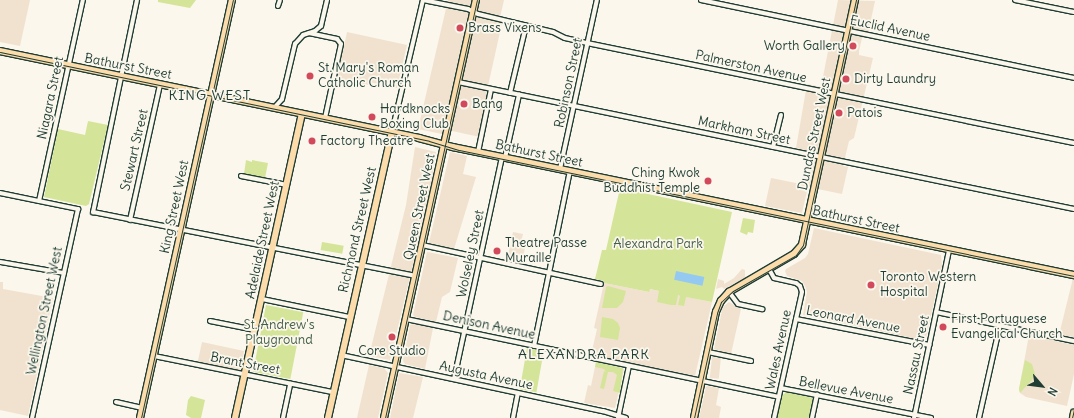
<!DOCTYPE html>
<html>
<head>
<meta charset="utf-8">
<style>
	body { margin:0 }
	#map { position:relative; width:1074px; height:418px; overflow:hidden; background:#fbf7ec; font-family:Delius,sans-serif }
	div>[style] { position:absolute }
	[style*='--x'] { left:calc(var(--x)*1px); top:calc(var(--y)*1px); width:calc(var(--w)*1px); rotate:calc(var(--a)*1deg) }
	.built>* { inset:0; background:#f1e2cf; transform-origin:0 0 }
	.green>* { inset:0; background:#d4e599; transform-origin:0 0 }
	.water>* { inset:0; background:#94c9f2; transform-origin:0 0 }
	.roads { filter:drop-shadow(1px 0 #1f3d34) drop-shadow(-1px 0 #1f3d34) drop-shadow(0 1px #1f3d34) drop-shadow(0 -1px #1f3d34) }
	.minor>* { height:4px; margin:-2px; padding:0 2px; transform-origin:2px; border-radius:2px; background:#fbf7ec }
	.major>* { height:5.5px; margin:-2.75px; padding:0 2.75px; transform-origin:2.75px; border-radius:2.75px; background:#fddcac }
	.tram>* { height:1px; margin:-0.5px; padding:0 0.5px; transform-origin:0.5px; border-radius:0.5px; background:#1f3d34 }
	.dots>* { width:11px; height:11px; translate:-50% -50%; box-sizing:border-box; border:2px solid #fbf7ec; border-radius:50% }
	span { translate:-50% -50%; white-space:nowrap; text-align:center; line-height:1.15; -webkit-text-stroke:3.5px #fbf7ec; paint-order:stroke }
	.poi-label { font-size:13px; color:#1f3d34 }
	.left { translate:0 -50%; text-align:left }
	.right { translate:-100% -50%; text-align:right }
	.street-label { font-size:13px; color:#1f3d34 }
	.park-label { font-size:13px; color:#435f48 }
	.neighbourhood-label { font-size:14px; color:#1f3d34; letter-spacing:1px }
	.north { position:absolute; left:1022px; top:366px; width:40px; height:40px; -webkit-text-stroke:3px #fbf7ec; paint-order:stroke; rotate:118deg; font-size:11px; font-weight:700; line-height:16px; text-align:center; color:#1f3d34 }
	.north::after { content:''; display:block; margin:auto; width:14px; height:18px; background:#1f3d34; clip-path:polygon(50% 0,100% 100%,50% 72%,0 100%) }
</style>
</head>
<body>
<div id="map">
	<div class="built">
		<i style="clip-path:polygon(0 0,30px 0,20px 46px,0 42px)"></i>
		<i style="clip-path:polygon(448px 0,504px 0,499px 22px,502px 23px,486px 95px,489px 96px,480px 137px,443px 129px,442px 134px,418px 129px)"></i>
		<i style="clip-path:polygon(838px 0,875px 1px,867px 38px,862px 38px,859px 51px,859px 55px,873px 58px,854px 138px,849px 141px,843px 166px,848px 167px,842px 194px,808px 187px,802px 213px,765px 206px,771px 178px,801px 184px,809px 151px,796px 148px,807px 84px,821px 87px)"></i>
		<i style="clip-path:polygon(347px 32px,407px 45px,397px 88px,369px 82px,368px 85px,337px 79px)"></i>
		<i style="clip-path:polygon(415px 147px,436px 152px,429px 198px,390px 360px,369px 356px,406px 205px)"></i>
		<i style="clip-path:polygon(450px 152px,467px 156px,463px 174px,476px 177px,454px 249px,429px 243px)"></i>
		<i style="clip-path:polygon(814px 228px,941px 255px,942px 266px,926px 338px,922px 340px,803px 315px,807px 292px,805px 286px,802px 281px,787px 276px,785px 271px,786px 269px,805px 258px,808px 254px)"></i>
		<i style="clip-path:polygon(513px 232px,523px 234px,521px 242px,526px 243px,522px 263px,507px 260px)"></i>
		<i style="clip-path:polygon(427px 252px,458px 258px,450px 292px,442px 297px,436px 322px,415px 317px,413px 315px)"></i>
		<i style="clip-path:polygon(742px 269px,745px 270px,745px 278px,724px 289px,722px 287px,716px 289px,718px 279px,724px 281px,724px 284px,734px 278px)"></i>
		<i style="clip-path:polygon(1074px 274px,1074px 337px,1059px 335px)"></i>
		<i style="clip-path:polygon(0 282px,3px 282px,3px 289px,53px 298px,28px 416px,0 410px)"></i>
		<i style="clip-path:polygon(604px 283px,649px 292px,649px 289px,712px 302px,695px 376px,591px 355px,597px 329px,594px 328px)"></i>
		<i style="clip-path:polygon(729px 302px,741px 309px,731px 354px,714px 349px,722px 310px,724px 306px)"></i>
		<i style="clip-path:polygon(415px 324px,433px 328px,425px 369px,405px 364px,403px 361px,410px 325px)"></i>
		<i style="clip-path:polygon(1029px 335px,1074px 345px,1074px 374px,1067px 406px,1026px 397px,1020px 393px,1019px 389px)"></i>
		<i style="left:202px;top:342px;width:43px;height:20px;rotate:12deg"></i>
		<i style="left:712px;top:357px;width:9px;height:21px;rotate:6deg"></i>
		<i style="clip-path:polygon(596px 362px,624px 369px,615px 408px,584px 403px,588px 385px,591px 386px)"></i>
		<i style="clip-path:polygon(369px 365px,384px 368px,388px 373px,378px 418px,357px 418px)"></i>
		<i style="clip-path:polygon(399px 373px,423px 377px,413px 418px,390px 418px)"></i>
		<i style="clip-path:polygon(707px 386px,719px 388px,716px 405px,721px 407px,719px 418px,699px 418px,706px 387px)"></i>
	</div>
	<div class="green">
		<i style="clip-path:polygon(158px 0,199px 0,196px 0,190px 8px,158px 2px)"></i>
		<i style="clip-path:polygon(88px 121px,108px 125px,89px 204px,86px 206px,44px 197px,58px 129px,85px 135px)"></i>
		<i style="clip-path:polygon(246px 160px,252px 162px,252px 160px,268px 163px,265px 178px,244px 174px)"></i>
		<i style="clip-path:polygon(620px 188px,732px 212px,712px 302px,686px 297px,684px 306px,678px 305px,680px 296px,678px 295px,676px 305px,671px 305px,657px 302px,659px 291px,650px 289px,649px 292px,604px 283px,604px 281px,595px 279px,602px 250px,606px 250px)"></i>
		<i style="clip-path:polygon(743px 218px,755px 220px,753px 233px,748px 232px,747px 235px,740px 232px)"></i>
		<i style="left:322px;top:242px;width:22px;height:8px;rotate:10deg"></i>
		<i style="clip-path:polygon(608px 286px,626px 291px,623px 302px,617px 308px,602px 308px,606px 287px)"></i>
		<i style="left:266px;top:305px;width:38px;height:68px;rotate:11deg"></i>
		<i style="clip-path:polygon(602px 317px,613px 319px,618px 323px,620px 328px,618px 340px,600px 337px)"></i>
		<i style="left:527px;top:348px;width:17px;height:42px;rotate:10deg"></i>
		<i style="clip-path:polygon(1025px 360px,1032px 364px,1035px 374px,1032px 380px,1020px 393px,1019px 389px)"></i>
		<i style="clip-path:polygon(596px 362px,623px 368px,620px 393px,613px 391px,617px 375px,613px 372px,608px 372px,604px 389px,600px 388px,604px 371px,606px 372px,604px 369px,595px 367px)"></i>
		<i style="clip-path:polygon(786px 392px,813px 398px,810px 418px,777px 418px,782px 396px)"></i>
		<i style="clip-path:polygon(191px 396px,205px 400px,201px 418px,191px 418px,186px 415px,188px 400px)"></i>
	</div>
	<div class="water">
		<i style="left:676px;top:271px;width:29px;height:9px;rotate:12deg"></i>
	</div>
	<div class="roads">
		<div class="minor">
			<i style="--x:137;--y:0;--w:217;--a:101.7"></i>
			<i style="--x:93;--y:212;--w:328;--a:11.2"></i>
			<i style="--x:423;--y:0;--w:46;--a:11.3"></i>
			<i style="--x:468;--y:9;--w:11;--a:27"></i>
			<i style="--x:478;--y:14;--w:77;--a:13.5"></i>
			<i style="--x:553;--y:32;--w:13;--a:27"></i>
			<i style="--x:565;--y:38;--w:23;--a:13"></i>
			<i style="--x:587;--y:43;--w:497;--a:11.6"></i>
			<i style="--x:701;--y:0;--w:381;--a:11.8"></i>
			<i style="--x:1015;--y:0;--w:60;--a:11.5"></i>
			<i style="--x:278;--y:6;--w:6;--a:-72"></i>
			<i style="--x:309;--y:33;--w:29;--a:12"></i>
			<i style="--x:337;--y:39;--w:6;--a:51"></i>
			<i style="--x:341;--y:44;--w:76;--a:102.2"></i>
			<i style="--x:458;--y:82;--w:629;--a:11.65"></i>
			<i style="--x:510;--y:93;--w:69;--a:-76.6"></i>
			<i style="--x:274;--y:108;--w:12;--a:-48"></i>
			<i style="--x:282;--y:99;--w:57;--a:-76.7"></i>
			<i style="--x:295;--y:44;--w:12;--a:-48"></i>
			<i style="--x:303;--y:35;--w:13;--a:-18"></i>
			<i style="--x:315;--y:31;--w:8;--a:-40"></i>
			<i style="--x:321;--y:26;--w:27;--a:-77"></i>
			<i style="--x:392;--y:132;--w:136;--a:-76.8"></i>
			<i style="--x:773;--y:147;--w:33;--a:-76"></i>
			<i style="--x:478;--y:152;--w:64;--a:-78.3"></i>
			<i style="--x:505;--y:158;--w:65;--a:-77.5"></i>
			<i style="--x:560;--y:169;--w:173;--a:-77.7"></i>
			<i style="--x:241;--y:176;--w:47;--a:11.1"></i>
			<i style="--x:0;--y:193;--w:80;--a:11.6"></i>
			<i style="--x:78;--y:209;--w:214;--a:102.4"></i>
			<i style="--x:39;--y:201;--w:206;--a:-77.7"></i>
			<i style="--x:130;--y:220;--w:138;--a:-77.5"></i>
			<i style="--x:422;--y:245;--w:183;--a:12.3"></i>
			<i style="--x:0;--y:262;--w:65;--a:9.8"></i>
			<i style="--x:769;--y:269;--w:10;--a:61"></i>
			<i style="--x:774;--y:278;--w:23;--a:13"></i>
			<i style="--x:796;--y:283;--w:5;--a:37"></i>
			<i style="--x:800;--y:286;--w:6;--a:72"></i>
			<i style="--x:802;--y:292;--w:129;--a:102.5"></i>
			<i style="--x:729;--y:292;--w:15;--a:53"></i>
			<i style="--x:738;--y:304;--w:25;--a:12"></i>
			<i style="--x:262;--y:299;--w:89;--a:11.7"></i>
			<i style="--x:936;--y:312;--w:141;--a:11.9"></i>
			<i style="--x:406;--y:319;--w:381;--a:11.8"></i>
			<i style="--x:796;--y:319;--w:136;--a:11"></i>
			<i style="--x:210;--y:321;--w:46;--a:11.3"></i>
			<i style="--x:534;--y:346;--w:179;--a:-78.4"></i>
			<i style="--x:708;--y:352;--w:44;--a:11.8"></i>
			<i style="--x:341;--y:355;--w:268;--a:12.1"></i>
			<i style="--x:603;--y:411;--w:24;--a:17"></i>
			<i style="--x:154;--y:356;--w:183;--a:11.4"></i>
			<i style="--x:454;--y:379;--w:227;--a:-77.8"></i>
			<i style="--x:781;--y:388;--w:153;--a:11.3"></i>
			<i style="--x:116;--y:402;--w:27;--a:13"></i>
			<i style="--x:283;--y:418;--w:35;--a:-78"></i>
			<i style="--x:513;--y:418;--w:25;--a:-79"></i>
			<i style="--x:618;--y:418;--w:53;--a:-78.1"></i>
			<i style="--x:812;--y:418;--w:24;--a:-78"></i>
			<i style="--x:914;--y:418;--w:172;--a:-78.2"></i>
			<i style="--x:979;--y:418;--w:95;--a:-77.3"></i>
		</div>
		<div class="major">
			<i style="--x:0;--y:51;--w:428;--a:11.7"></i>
			<i style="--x:419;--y:138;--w:35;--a:15"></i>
			<i style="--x:453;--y:147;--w:69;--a:11.6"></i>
			<i style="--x:521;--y:161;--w:565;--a:11.65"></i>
			<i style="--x:140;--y:418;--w:428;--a:-77.6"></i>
			<i style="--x:235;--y:418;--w:311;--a:-77.6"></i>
			<i style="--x:328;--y:418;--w:293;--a:-77.4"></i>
			<i style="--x:384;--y:418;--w:428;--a:-77.6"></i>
			<i style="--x:694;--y:418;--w:108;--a:-78.3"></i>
			<i style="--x:716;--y:312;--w:12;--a:-66"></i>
			<i style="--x:721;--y:301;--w:12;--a:-48"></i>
			<i style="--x:729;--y:292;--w:75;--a:-30.3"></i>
			<i style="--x:794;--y:254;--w:12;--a:-48"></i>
			<i style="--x:802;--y:245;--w:251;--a:-77.8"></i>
			<i style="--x:1073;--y:418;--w:5;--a:-79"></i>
		</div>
	</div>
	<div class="tram">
		<i style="--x:0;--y:52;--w:438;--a:11.7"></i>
		<i style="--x:429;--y:141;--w:31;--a:17"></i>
		<i style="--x:459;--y:150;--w:628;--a:11.58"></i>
		<i style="--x:141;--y:418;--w:428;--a:-77.6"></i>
		<i style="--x:385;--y:418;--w:428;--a:-77.6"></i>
		<i style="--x:694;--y:418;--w:107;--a:-77.6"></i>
		<i style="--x:717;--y:313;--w:12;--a:-70"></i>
		<i style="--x:721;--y:302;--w:16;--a:-43"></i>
		<i style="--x:733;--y:291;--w:73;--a:-29.7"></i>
		<i style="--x:796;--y:255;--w:12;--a:-55"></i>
		<i style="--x:803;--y:245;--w:251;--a:-77.8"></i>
		<i style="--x:1072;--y:418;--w:9;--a:-77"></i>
	</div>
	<div class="dots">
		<i style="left:460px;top:28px;background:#d1495b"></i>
		<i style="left:853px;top:46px;background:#d1495b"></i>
		<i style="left:310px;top:76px;background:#d1495b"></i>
		<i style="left:846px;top:79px;background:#d1495b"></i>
		<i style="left:464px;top:104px;background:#d1495b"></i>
		<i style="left:839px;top:113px;background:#d1495b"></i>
		<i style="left:372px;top:117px;background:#d1495b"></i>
		<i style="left:312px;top:141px;background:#d1495b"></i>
		<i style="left:708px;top:181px;background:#d1495b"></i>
		<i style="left:497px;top:251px;background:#d1495b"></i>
		<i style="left:871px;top:285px;background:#d1495b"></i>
		<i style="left:943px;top:327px;background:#d1495b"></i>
		<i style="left:392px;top:337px;background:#d1495b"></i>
	</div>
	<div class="poi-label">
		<span class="left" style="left:468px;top:28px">Brass Vixens</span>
		<span class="right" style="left:845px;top:46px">Worth Gallery</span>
		<span class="left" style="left:318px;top:76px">St. Mary's Roman<br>Catholic Church</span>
		<span class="left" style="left:854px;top:79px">Dirty Laundry</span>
		<span class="left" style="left:472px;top:104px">Bang</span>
		<span class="left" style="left:380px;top:117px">Hardknocks<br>Boxing Club</span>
		<span class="left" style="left:847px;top:113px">Patois</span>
		<span class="left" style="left:320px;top:141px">Factory Theatre</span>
		<span class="right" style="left:700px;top:181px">Ching Kwok<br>Buddhist Temple</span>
		<span class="left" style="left:505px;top:251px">Theatre Passe<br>Muraille</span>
		<span class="left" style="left:880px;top:285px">Toronto Western<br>Hospital</span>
		<span class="left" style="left:951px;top:327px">First Portuguese<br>Evangelical Church</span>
		<span style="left:392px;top:351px">Core Studio</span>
	</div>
	<div class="street-label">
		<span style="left:890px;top:29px;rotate:12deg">Euclid Avenue</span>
		<span style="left:128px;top:67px;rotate:11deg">Bathurst Street</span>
		<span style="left:751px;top:67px;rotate:12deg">Palmerston Avenue</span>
		<span style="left:569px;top:83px;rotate:-78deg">Robinson Street</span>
		<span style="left:51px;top:98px;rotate:-78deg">Niagara Street</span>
		<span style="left:744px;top:131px;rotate:12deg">Markham Street</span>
		<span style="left:815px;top:134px;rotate:-78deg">Dundas Street West</span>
		<span style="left:135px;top:150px;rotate:-77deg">Stewart Street</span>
		<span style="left:539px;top:154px;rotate:12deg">Bathurst Street</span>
		<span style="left:175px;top:207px;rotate:-78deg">King Street West</span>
		<span style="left:420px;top:207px;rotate:-78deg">Queen Street West</span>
		<span style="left:856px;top:220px;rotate:12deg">Bathurst Street</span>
		<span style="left:358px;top:230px;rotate:-77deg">Richmond Street West</span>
		<span style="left:263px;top:240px;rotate:-78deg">Adelaide Street West</span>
		<span style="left:471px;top:254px;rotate:-78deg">Wolseley Street</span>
		<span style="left:45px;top:311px;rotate:-78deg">Wellington Street West</span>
		<span style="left:853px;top:320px;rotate:11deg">Leonard Avenue</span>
		<span style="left:489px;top:326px;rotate:12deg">Denison Avenue</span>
		<span style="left:779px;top:350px;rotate:-78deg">Wales Avenue</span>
		<span style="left:917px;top:355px;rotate:-78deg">Nassau Street</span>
		<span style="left:245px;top:364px;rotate:11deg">Brant Street</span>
		<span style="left:486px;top:376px;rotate:12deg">Augusta Avenue</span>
		<span style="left:846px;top:391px;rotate:11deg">Bellevue Avenue</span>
	</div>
	<div class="park-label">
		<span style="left:658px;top:244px">Alexandra Park</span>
		<span style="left:279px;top:333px">St. Andrew's<br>Playground</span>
	</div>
	<div class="neighbourhood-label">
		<span style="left:210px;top:95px">KING WEST</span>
		<span style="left:584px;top:354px">ALEXANDRA PARK</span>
	</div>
	<div class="north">N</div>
</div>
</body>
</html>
